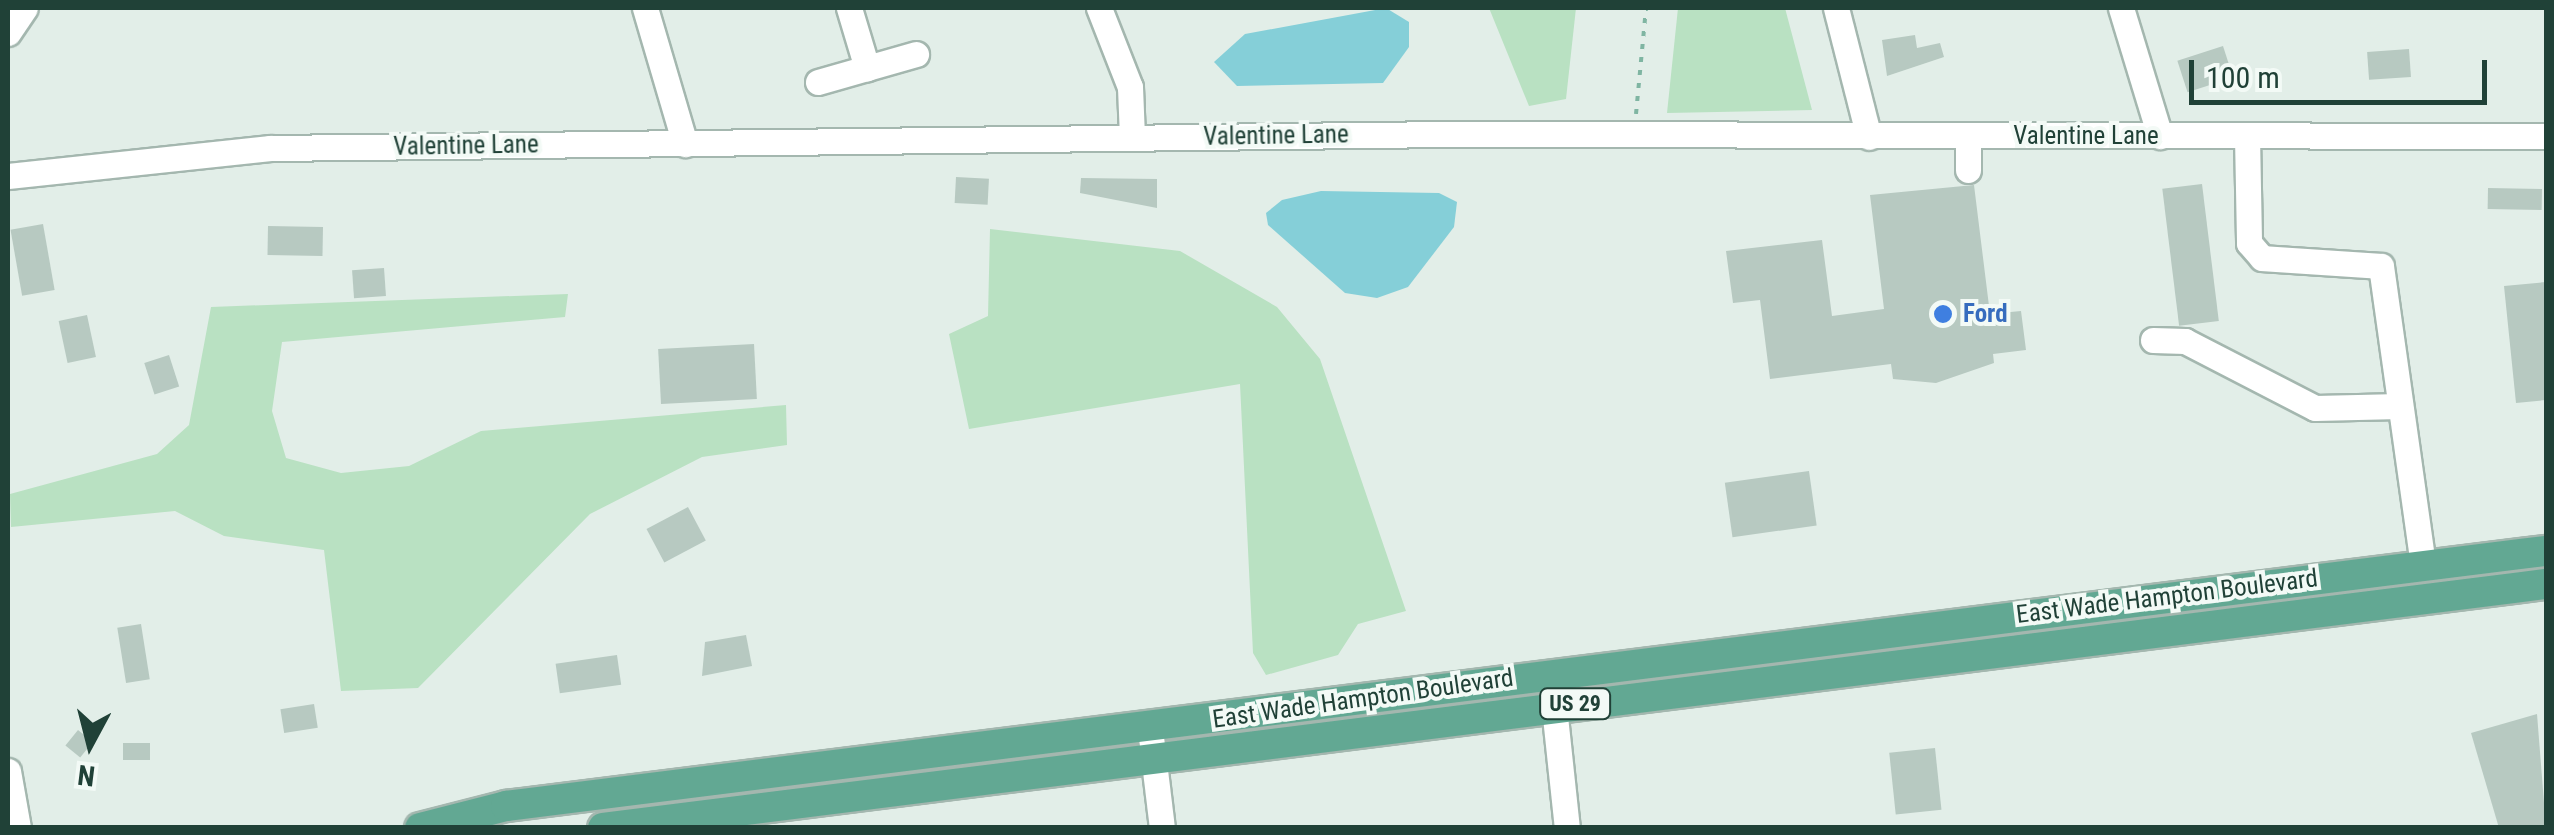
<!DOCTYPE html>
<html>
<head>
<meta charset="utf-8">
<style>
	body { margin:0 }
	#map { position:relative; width:2554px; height:835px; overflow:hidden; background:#e2eee8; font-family:"Roboto Condensed",sans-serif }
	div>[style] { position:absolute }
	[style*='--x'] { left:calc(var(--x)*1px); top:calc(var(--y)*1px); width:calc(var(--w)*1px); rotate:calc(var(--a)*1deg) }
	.green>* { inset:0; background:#b9e1c2 }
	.water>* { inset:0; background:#85cfd8 }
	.building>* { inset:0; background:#b7c9c1; transform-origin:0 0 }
	.path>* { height:4px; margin-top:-2px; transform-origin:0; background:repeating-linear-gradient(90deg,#7fb5a2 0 5px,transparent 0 13px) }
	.roads { filter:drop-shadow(2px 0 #a4b7af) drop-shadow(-2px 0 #a4b7af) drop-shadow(0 2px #a4b7af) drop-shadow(0 -2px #a4b7af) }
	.minor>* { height:25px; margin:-12.5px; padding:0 12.5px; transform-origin:12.5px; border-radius:12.5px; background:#fff }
	.major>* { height:30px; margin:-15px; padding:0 15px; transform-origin:15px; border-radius:15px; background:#62a893 }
	.dots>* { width:28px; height:28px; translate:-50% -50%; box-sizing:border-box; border:5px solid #f3faf6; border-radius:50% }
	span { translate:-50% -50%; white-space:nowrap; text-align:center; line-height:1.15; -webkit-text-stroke:8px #f3faf6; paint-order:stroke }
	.shield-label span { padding:2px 8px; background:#f3faf6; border:2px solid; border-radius:8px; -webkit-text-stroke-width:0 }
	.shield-label { font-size:22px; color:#204137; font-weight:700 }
	.street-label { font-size:25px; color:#204137 }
	.shop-label { font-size:25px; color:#366cbe; font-weight:700 }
	.left { translate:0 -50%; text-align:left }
	.frame { position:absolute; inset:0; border:10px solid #204137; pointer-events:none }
	.north { position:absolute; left:40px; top:695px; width:100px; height:100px; -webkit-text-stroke:8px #f3faf6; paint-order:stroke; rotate:187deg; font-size:28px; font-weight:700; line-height:40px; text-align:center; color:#204137 }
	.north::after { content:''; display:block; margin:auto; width:35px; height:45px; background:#204137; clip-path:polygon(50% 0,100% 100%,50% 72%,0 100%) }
	.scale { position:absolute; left:2189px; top:60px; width:298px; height:45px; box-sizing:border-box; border:5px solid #204137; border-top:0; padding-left:12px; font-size:30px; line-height:35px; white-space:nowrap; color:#204137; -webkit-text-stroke:8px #f3faf6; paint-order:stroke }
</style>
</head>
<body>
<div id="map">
	<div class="green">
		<i style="clip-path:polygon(1489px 8px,1576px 8px,1566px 99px,1529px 106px)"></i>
		<i style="clip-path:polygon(1678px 8px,1785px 8px,1812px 110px,1667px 113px)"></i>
		<i style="clip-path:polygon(990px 229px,1180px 251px,1277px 307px,1320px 359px,1406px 611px,1358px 624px,1338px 655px,1266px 675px,1253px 653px,1240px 384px,969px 429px,949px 334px,988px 316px)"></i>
		<i style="clip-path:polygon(568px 294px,565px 317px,282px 342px,272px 411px,286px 458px,341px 473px,409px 466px,481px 431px,786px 405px,787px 445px,702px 457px,590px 514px,418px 688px,341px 691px,324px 550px,224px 536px,175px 511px,11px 527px,10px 494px,157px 454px,189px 425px,211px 307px)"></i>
	</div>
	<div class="water">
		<i style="clip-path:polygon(1386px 8px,1409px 22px,1409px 47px,1383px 83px,1237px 86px,1214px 62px,1245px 34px)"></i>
		<i style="clip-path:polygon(1321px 191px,1439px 193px,1457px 202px,1454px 227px,1408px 287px,1377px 298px,1345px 293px,1268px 225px,1266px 213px,1282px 200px)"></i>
	</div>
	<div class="building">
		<i style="clip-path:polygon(1915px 35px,1917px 48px,1940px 43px,1944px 57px,1887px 76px,1882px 40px)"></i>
		<i style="left:2223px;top:46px;width:33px;height:48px;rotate:72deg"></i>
		<i style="left:2409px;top:49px;width:28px;height:42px;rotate:86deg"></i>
		<i style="left:956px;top:177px;width:33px;height:26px;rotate:3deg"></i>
		<i style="clip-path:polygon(1081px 178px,1157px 179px,1157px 208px,1080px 193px)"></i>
		<i style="left:2202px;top:184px;width:138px;height:40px;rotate:83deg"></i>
		<i style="clip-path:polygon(1974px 185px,1990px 314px,2021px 311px,2026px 350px,1993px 354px,1994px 363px,1936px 383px,1893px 379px,1891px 364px,1770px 379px,1760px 300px,1733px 303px,1726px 251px,1822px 240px,1832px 316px,1884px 309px,1870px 195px)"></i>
		<i style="left:2488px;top:188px;width:54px;height:21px;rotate:1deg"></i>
		<i style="left:43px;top:224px;width:67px;height:33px;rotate:80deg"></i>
		<i style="left:268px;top:226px;width:55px;height:29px;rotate:1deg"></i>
		<i style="left:384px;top:268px;width:28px;height:32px;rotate:86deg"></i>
		<i style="clip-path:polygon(2546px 282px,2546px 400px,2516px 403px,2504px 286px)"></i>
		<i style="left:87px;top:315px;width:43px;height:29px;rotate:78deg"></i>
		<i style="left:754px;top:344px;width:55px;height:96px;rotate:87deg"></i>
		<i style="left:169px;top:355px;width:33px;height:26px;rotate:72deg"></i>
		<i style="left:1809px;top:471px;width:55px;height:85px;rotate:82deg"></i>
		<i style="left:688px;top:507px;width:38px;height:47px;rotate:62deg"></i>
		<i style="left:141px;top:624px;width:56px;height:24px;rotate:81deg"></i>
		<i style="clip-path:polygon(746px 635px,752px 666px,702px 676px,705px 642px)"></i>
		<i style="left:617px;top:655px;width:30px;height:62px;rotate:82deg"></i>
		<i style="left:314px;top:704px;width:24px;height:34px;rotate:81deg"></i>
		<i style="clip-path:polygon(2537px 714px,2546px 828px,2499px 828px,2471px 733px)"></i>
		<i style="left:78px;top:730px;width:19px;height:20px;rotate:39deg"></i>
		<i style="left:123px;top:743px;width:27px;height:17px"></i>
		<i style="left:1935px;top:748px;width:62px;height:46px;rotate:84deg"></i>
	</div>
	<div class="path">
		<i style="--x:1636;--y:114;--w:106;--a:-84.6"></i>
	</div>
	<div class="roads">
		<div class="minor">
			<i style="--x:645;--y:8;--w:142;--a:73.6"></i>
			<i style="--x:849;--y:8;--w:63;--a:73.3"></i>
			<i style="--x:1099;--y:8;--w:85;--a:68.6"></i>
			<i style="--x:1130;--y:87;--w:50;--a:87.7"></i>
			<i style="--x:1836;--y:8;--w:133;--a:75.7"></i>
			<i style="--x:2121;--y:8;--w:134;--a:73.1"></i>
			<i style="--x:8;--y:33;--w:30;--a:-56"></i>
			<i style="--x:818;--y:82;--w:102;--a:-15.9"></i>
			<i style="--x:1968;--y:136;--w:34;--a:90"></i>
			<i style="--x:2247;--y:136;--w:107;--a:88.9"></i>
			<i style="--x:2249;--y:243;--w:20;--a:49"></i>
			<i style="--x:2262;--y:258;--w:119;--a:3.8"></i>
			<i style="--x:2381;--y:266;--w:303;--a:82"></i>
			<i style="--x:8;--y:176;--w:263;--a:-6.1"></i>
			<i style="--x:270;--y:148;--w:1174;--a:-0.68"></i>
			<i style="--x:1444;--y:134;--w:1102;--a:0.1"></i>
			<i style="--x:2153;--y:340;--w:32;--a:2"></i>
			<i style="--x:2185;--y:341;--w:146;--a:27.3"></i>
			<i style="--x:2315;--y:408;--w:85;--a:-1.3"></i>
			<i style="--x:1554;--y:707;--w:122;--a:83.9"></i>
			<i style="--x:1150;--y:729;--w:100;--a:83.1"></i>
			<i style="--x:8;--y:771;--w:58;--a:80"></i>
		</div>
		<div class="major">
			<i style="--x:420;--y:828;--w:89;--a:-14.3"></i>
			<i style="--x:506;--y:806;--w:2056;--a:-7.13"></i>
			<i style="--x:603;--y:828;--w:1958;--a:-7.16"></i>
		</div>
	</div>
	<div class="dots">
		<i style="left:1943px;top:314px;background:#3f7fe0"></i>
	</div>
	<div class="shield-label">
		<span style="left:1575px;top:704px">US 29</span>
	</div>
	<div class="street-label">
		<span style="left:1276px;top:136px;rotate:-1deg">Valentine Lane</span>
		<span style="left:2086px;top:136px">Valentine Lane</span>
		<span style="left:466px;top:146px;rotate:-1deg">Valentine Lane</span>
		<span style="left:2167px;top:597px;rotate:-7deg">East Wade Hampton Boulevard</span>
		<span style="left:1363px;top:699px;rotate:-8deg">East Wade Hampton Boulevard</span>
	</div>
	<div class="shop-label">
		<span class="left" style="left:1963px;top:314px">Ford</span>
	</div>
	<div class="frame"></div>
	<div class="north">N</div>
	<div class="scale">100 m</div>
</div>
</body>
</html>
